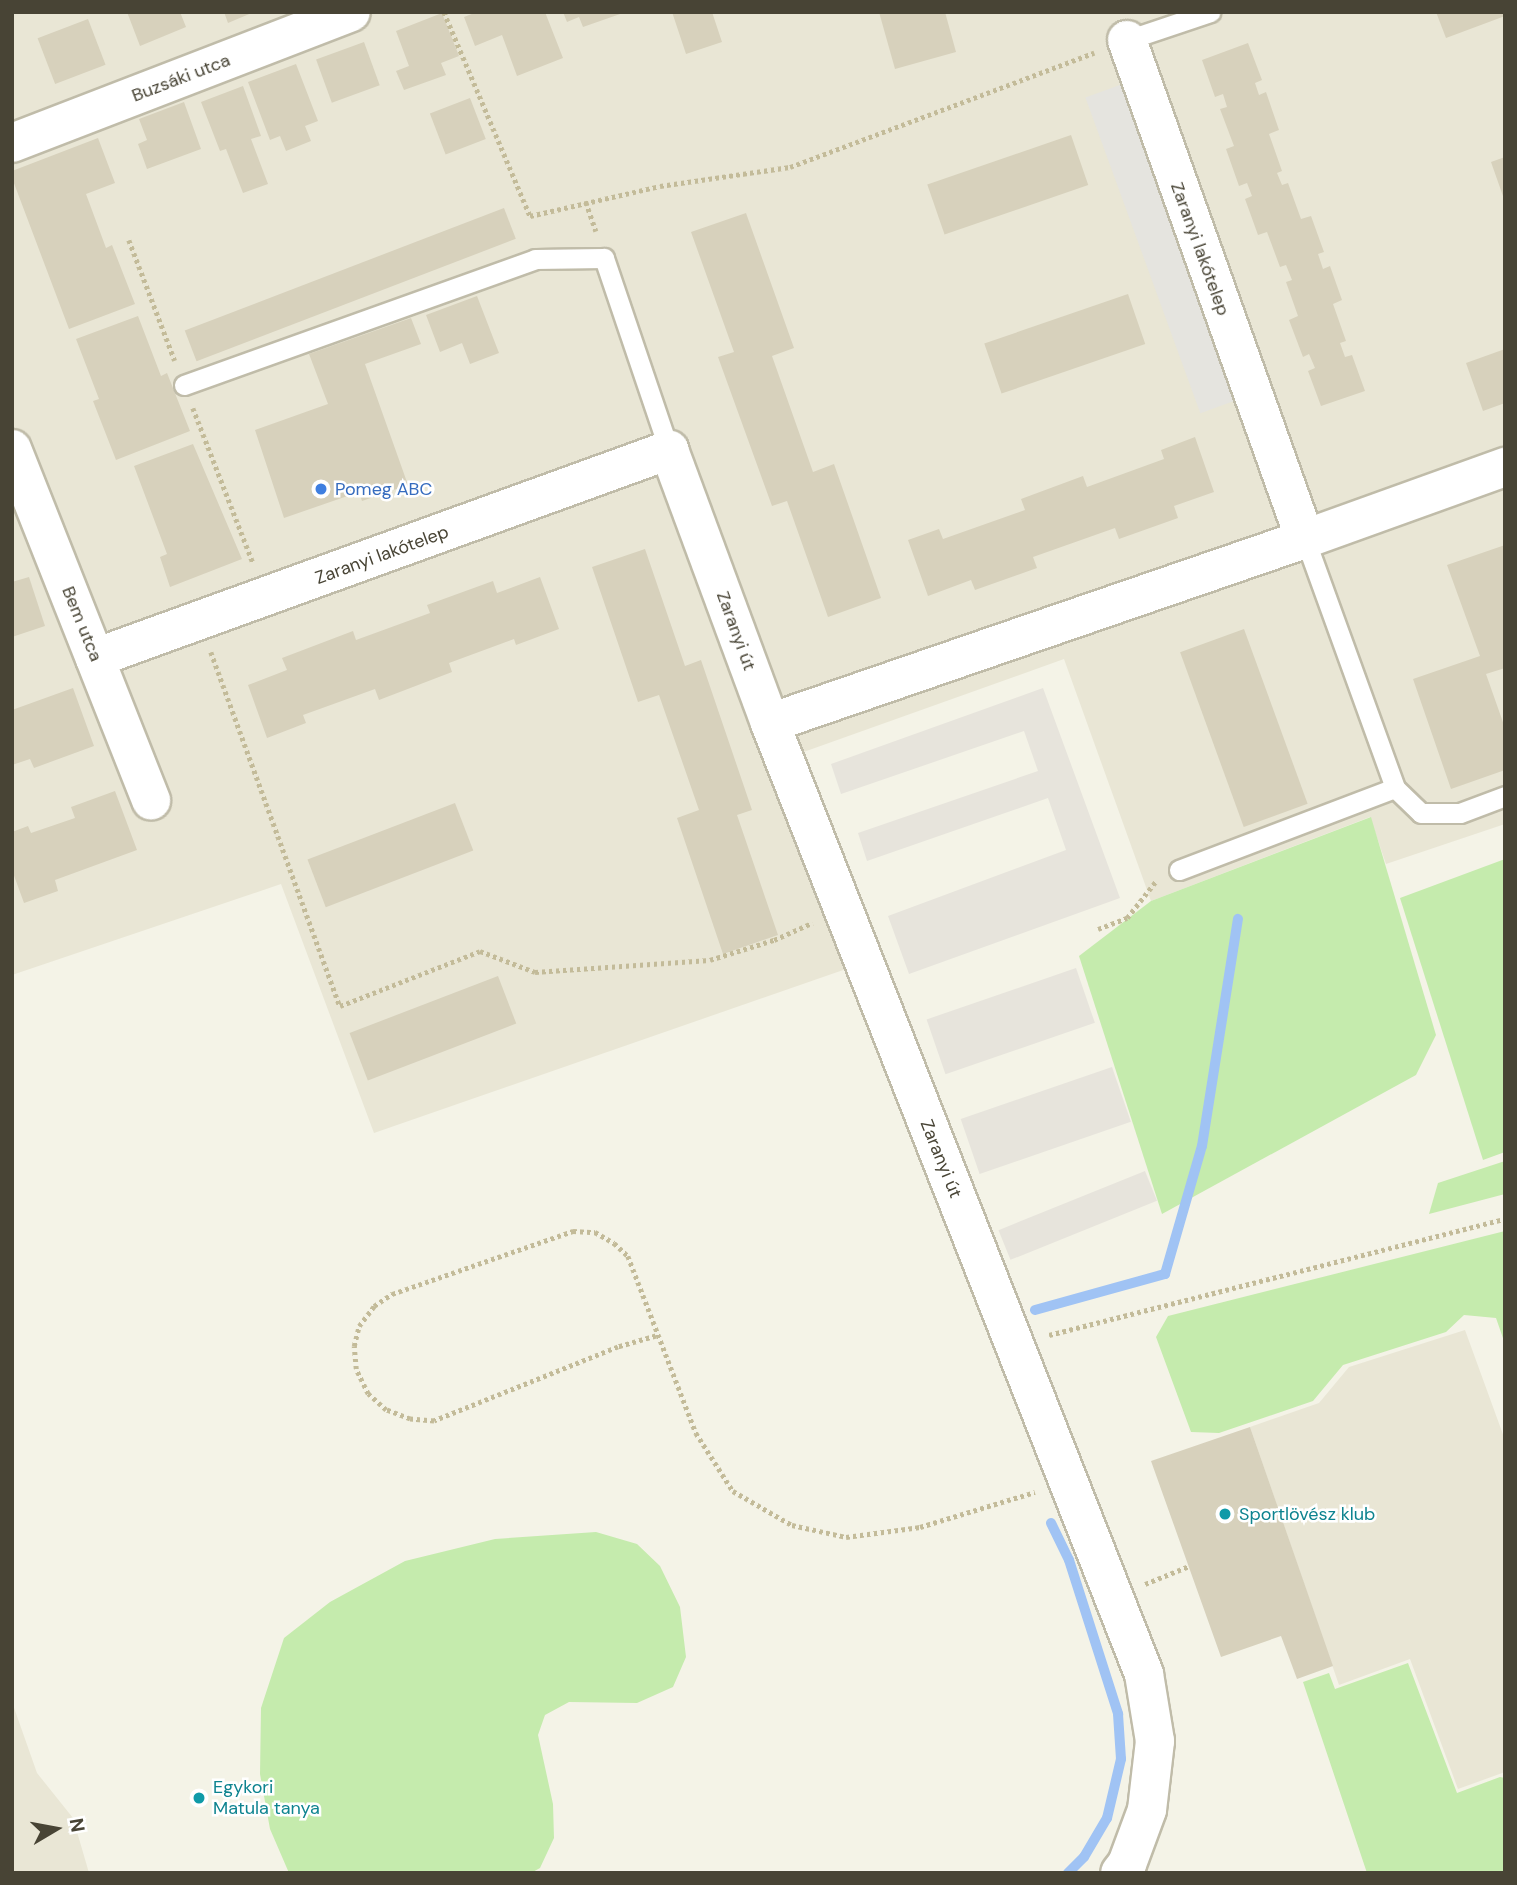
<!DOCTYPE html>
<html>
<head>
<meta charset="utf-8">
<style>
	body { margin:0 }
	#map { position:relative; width:1517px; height:1885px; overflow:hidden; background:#f4f3e7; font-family:"DM Sans",sans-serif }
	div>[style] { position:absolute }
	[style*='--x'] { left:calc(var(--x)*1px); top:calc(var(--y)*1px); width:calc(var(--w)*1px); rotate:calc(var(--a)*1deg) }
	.residential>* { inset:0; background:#e9e6d5 }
	.industrial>* { inset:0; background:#e7e4dc; transform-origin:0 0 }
	.green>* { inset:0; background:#c5ebad }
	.parking>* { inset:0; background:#e5e4df; transform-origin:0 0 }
	.stream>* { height:10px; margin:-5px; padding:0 5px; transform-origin:5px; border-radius:5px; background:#a0c3f4 }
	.building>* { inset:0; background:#d7d1bc; transform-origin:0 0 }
	.path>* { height:4.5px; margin-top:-2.25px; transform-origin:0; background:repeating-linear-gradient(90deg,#c3bb99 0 3.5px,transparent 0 7px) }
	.roads { filter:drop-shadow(2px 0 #c0bca9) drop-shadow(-2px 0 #c0bca9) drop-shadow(0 2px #c0bca9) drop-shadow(0 -2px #c0bca9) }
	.lane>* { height:19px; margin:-9.5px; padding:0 9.5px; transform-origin:9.5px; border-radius:9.5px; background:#fff }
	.street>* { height:38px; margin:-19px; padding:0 19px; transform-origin:19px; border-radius:19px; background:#fff }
	.dots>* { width:19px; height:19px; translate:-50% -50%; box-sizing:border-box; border:4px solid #fff; border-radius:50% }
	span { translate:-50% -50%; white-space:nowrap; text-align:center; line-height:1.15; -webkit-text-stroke:5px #fff; paint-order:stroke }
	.street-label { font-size:18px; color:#484435 }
	.shop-label { font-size:18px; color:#366cbe }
	.left { translate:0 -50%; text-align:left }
	.culture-label { font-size:18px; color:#0d838f }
	.frame { position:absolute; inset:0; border:14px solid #484435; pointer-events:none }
	.north { position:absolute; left:21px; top:1794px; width:70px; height:70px; -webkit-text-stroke:5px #fff; paint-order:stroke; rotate:80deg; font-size:19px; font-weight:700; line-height:28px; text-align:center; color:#484435 }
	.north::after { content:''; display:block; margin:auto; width:24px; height:32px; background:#484435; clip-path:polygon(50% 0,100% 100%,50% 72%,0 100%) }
</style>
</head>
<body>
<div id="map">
	<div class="residential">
		<i style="clip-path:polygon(12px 12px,1505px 12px,1505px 824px,1386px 864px,1370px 817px,1151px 901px,1064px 659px,798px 754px,872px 960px,374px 1133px,281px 884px,12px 975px)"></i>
		<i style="clip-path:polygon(1465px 1330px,1505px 1440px,1505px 1772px,1458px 1789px,1410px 1659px,1339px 1685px,1250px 1427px,1319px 1403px,1349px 1367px)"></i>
		<i style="clip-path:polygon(12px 1702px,37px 1773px,73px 1818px,89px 1873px,12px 1873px)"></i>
	</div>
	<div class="industrial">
		<i style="clip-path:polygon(1043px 688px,1120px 898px,909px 974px,888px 916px,1066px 850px,1048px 798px,867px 861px,858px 833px,1038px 771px,1024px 731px,841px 794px,831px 764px)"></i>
		<i style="left:1076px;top:968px;width:58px;height:158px;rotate:71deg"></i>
		<i style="left:1112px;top:1067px;width:58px;height:160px;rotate:71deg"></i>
		<i style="left:1145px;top:1171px;width:32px;height:158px;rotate:68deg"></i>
	</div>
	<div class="green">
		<i style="clip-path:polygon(1371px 817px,1436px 1035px,1416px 1075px,1162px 1214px,1079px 956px,1151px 901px)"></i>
		<i style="clip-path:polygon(1505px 859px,1505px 1152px,1483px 1160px,1400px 898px)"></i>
		<i style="clip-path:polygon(1505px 1161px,1505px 1194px,1429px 1214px,1438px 1183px)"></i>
		<i style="clip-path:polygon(1505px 1231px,1505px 1344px,1496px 1318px,1464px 1315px,1446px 1332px,1343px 1365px,1313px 1401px,1219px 1433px,1191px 1432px,1156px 1337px,1168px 1316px)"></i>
		<i style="clip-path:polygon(596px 1532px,637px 1544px,660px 1566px,680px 1607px,686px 1657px,673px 1687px,637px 1703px,569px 1702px,545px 1715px,538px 1735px,553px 1804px,554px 1838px,540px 1868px,531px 1873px,289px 1873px,270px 1829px,260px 1774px,261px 1708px,284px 1638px,330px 1602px,405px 1561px,495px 1539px)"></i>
		<i style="clip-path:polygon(1408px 1663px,1457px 1793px,1500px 1777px,1505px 1778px,1505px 1873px,1367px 1873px,1303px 1682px,1329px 1673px,1335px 1689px)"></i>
	</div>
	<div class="parking">
		<i style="left:1139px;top:78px;width:336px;height:57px;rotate:70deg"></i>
	</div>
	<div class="stream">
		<i style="--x:1035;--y:1310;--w:135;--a:-15.5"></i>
		<i style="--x:1165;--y:1274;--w:133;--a:-73.9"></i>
		<i style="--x:1202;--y:1146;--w:230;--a:-81"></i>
		<i style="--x:1051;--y:1523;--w:41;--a:64.1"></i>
		<i style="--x:1069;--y:1560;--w:162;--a:72.3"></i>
		<i style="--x:1118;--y:1714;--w:45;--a:86.2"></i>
		<i style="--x:1121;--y:1759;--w:61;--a:103.3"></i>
		<i style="--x:1107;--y:1818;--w:45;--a:120.5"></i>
		<i style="--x:1084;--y:1857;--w:23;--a:135"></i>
	</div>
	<div class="building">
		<i style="clip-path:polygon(127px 12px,180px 12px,186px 27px,140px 46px)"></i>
		<i style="clip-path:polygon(224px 12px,254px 12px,228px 23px)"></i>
		<i style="clip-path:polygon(477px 12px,545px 12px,563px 58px,517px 76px,502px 35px,475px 46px,464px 17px)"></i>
		<i style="clip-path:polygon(563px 12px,623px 12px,623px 13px,583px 27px,579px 17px,567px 22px)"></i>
		<i style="clip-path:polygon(672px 12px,712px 12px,722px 42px,686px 54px)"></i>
		<i style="clip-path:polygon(879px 12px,945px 12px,956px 52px,895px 69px)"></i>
		<i style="clip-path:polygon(1436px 12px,1505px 12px,1505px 16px,1446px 38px)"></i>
		<i style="clip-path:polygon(442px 13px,459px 56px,441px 63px,446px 75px,404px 90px,396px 71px,409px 66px,396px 31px)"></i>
		<i style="left:88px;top:19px;width:49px;height:54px;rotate:69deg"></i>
		<i style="left:364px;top:42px;width:46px;height:51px;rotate:70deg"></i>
		<i style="clip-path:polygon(1248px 43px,1262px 80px,1255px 83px,1259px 95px,1266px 92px,1279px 130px,1269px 134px,1282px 171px,1277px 173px,1282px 185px,1288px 183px,1301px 219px,1311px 216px,1324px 252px,1318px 254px,1323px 269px,1330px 266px,1342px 300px,1333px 304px,1346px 341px,1340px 343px,1345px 357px,1352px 355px,1365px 391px,1321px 406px,1308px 371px,1315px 368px,1309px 354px,1303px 357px,1289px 320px,1298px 316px,1286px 282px,1292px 280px,1286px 265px,1280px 267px,1267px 232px,1258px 235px,1245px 199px,1252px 196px,1247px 183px,1239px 186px,1226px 149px,1234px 146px,1220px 109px,1227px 107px,1223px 94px,1215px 97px,1202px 60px)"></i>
		<i style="clip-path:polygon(296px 64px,318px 121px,305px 126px,311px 141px,286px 151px,280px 136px,270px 140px,248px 82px)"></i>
		<i style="clip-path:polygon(243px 86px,261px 136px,251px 139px,268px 184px,243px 193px,226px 149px,220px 151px,201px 102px)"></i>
		<i style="left:470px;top:98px;width:44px;height:43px;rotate:69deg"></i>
		<i style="clip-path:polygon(184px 102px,201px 149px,147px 169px,138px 144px,147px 140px,139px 119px)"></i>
		<i style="left:1071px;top:135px;width:53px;height:152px;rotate:71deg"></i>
		<i style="clip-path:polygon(98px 138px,115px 183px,86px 194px,106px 248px,112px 245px,135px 304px,69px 329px,12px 178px,12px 171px)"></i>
		<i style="clip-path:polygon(1505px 157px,1505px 199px,1504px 199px,1491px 162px)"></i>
		<i style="left:504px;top:208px;width:33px;height:342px;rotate:69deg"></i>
		<i style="clip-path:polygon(746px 213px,794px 348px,772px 356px,813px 472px,834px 464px,881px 598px,828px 617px,787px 501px,772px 506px,718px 357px,734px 352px,691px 232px)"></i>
		<i style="left:1128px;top:294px;width:53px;height:152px;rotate:71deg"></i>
		<i style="clip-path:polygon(477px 296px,499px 353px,470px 364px,462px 343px,440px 352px,426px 315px)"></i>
		<i style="clip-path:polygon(138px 316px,161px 376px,167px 373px,190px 431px,116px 460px,93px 401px,99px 399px,76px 339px)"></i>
		<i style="clip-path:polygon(411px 318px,421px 344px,365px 364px,408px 485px,362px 501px,359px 492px,284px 518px,255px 430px,328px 404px,309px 354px)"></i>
		<i style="clip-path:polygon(1505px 349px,1505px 403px,1483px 411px,1466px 363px)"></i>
		<i style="clip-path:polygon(1195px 437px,1214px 492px,1174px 506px,1178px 518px,1119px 539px,1115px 528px,1033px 557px,1037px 568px,975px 590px,971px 580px,928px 596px,908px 540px,939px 529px,943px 539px,1025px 510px,1021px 499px,1083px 476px,1087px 487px,1164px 459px,1161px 450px)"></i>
		<i style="clip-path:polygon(193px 444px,242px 559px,170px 587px,160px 557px,167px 554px,134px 466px)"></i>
		<i style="clip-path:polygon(1505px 545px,1505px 668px,1486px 674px,1505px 728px,1505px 770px,1451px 789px,1413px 679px,1480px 656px,1447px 565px)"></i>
		<i style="clip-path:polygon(645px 549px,685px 666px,701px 660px,752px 810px,737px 815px,778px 935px,723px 954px,677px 818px,699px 810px,659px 695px,638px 702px,592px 567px)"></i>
		<i style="clip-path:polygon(29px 577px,45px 626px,12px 637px,12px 582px)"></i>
		<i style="clip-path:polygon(540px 577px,559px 629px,516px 645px,514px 639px,449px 663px,452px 672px,379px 700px,375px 689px,303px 715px,306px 723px,267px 738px,248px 685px,287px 670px,282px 658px,353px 631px,356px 640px,430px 613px,427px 605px,493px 581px,497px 593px)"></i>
		<i style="left:1244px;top:629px;width:186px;height:68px;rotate:70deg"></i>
		<i style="clip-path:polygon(73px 688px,94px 746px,34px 768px,30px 759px,12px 765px,12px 710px)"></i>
		<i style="clip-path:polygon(115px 791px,137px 850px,55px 880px,58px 891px,24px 903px,12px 870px,12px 832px,28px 826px,31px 833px,75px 818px,71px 807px)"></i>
		<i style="left:455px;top:803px;width:51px;height:158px;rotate:69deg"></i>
		<i style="left:498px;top:976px;width:51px;height:159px;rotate:69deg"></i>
		<i style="clip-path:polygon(1250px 1427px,1333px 1666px,1297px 1679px,1281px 1636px,1221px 1657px,1151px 1461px)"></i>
	</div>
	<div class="path">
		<i style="--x:444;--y:12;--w:221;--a:67.1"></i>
		<i style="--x:530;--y:216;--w:133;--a:-13"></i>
		<i style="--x:660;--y:186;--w:131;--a:-8.3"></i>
		<i style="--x:790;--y:167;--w:325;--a:-20.6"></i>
		<i style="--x:586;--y:202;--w:31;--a:71"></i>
		<i style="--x:129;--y:240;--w:129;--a:69.2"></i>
		<i style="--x:193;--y:408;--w:166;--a:68.8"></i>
		<i style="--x:211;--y:652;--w:377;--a:70"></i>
		<i style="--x:340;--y:1006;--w:150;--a:-21.4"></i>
		<i style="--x:480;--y:951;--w:59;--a:20.9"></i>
		<i style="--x:535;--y:972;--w:175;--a:-3.9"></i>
		<i style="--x:710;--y:960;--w:67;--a:-17.4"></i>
		<i style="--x:774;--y:940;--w:42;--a:-24.1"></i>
		<i style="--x:1098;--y:929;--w:31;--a:-21"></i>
		<i style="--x:1127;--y:918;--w:47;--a:-51.9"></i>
		<i style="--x:1049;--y:1335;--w:471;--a:-14.3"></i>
		<i style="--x:656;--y:1336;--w:40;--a:164"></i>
		<i style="--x:618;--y:1347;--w:198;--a:158.1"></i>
		<i style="--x:434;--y:1421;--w:24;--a:-175"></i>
		<i style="--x:410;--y:1419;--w:26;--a:-159"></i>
		<i style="--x:386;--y:1410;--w:24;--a:-138"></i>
		<i style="--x:368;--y:1394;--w:28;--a:-116"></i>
		<i style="--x:356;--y:1369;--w:23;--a:-95"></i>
		<i style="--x:354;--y:1346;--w:21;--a:-76"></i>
		<i style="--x:359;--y:1326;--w:25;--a:-53"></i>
		<i style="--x:374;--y:1306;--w:22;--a:-34"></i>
		<i style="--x:392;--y:1294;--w:192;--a:-19.2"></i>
		<i style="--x:573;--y:1231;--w:22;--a:3"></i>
		<i style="--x:595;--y:1232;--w:22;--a:30"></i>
		<i style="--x:614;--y:1243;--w:19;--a:43"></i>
		<i style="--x:628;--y:1256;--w:190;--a:69"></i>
		<i style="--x:696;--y:1433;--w:69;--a:57.5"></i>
		<i style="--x:733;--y:1491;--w:68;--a:30"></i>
		<i style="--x:792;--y:1525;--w:55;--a:12.5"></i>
		<i style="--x:846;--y:1537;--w:75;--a:-7.7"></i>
		<i style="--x:920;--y:1527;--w:120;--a:-16.9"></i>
		<i style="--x:1145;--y:1584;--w:48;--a:-22.2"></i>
	</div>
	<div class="roads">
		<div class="lane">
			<i style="--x:1127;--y:40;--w:88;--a:-18.6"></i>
			<i style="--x:184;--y:385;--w:373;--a:-19.7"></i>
			<i style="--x:535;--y:259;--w:69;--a:-0.8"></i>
			<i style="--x:604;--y:258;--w:203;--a:71.3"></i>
			<i style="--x:1305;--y:539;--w:265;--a:70.1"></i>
			<i style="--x:1395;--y:788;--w:36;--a:44"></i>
			<i style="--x:1421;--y:813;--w:39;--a:0"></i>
			<i style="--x:1460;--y:813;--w:48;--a:-20.7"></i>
			<i style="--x:1179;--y:870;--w:231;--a:-20.8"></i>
		</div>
		<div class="street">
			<i style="--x:1127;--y:40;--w:530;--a:70.37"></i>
			<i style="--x:12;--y:143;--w:363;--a:-21.1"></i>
			<i style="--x:12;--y:449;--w:378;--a:68.4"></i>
			<i style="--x:95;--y:658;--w:611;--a:-19.92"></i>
			<i style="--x:669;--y:450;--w:291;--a:69.7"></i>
			<i style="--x:770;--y:723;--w:1022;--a:68.53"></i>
			<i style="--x:1144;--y:1674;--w:68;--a:80.7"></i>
			<i style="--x:1155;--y:1741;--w:69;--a:96.6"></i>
			<i style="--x:1147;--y:1810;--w:58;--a:110.3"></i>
			<i style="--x:1127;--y:1864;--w:11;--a:128"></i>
			<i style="--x:770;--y:723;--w:566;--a:-18.98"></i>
			<i style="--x:1305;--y:539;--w:213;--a:-19.8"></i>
		</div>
	</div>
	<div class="dots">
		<i style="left:321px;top:489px;background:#3f7fe0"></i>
		<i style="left:1225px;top:1514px;background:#0f9aa8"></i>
		<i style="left:199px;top:1798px;background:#0f9aa8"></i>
	</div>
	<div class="street-label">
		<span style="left:181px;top:78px;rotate:-21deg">Buzsáki utca</span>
		<span style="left:1200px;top:249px;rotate:70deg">Zaranyi lakótelep</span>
		<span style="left:382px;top:555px;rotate:-20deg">Zaranyi lakótelep</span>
		<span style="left:82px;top:624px;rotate:68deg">Bem utca</span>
		<span style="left:736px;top:631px;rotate:70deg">Zaranyi út</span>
		<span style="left:941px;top:1159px;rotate:68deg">Zaranyi út</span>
	</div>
	<div class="shop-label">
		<span class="left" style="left:335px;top:489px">Pomeg ABC</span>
	</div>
	<div class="culture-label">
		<span class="left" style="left:1239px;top:1514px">Sportlövész klub</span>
		<span class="left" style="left:213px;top:1798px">Egykori<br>Matula tanya</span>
	</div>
	<div class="frame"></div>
	<div class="north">N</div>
</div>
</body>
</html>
